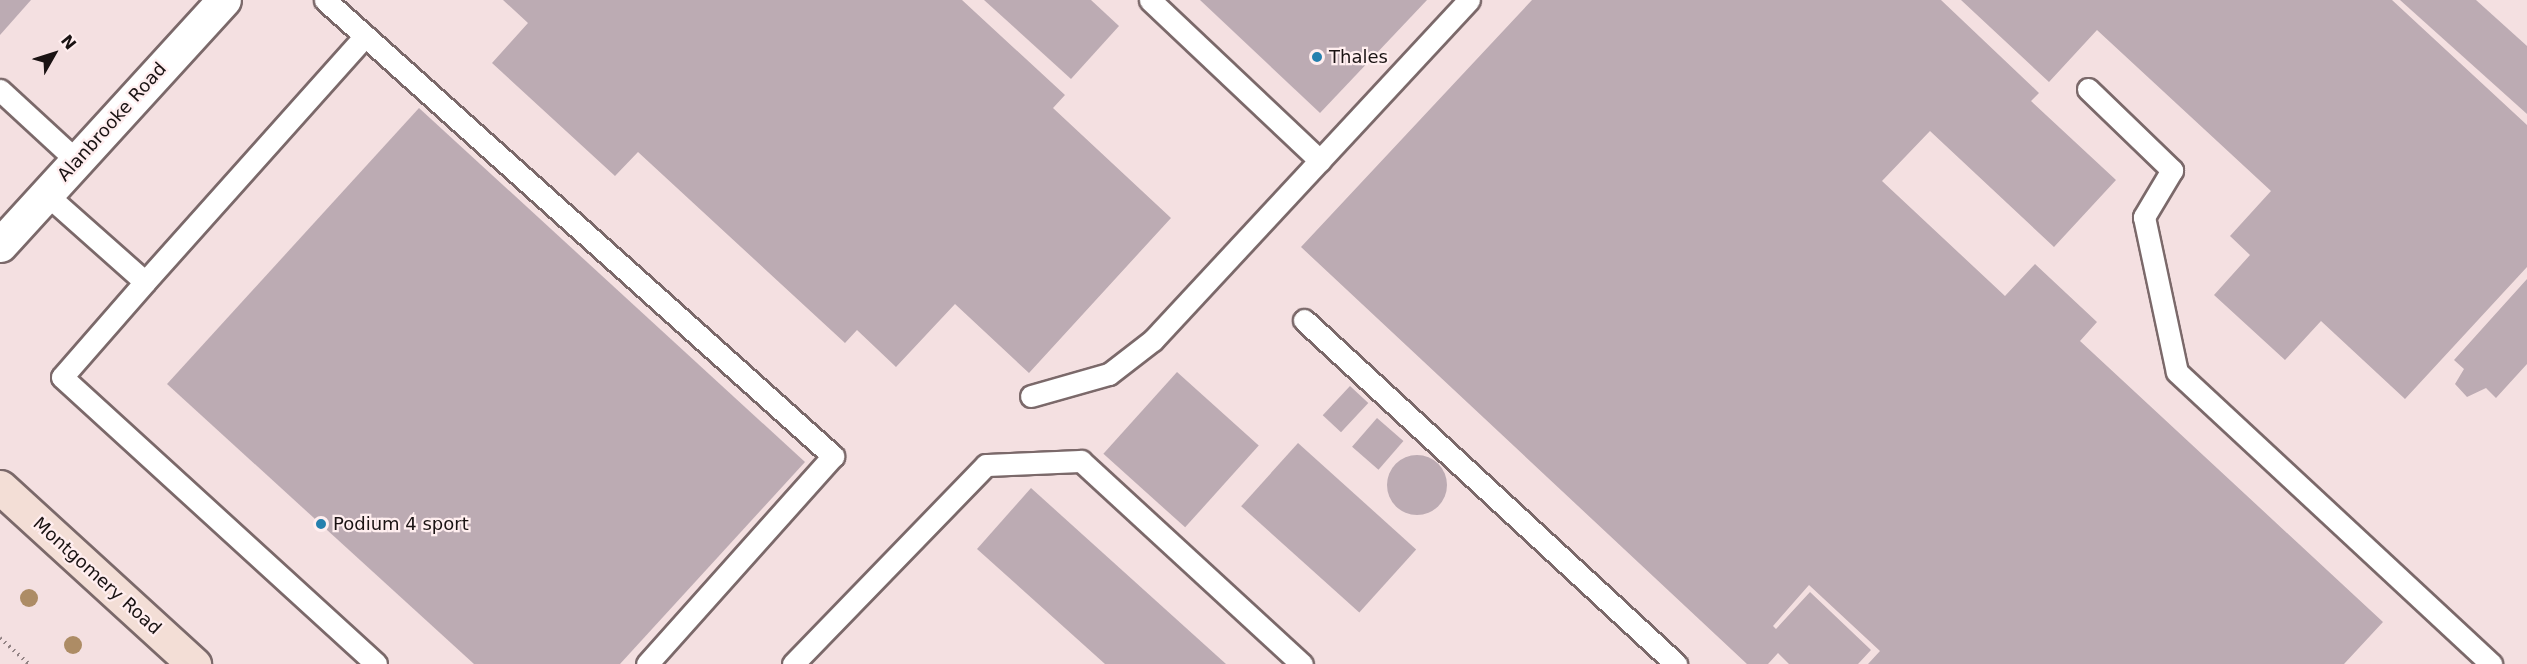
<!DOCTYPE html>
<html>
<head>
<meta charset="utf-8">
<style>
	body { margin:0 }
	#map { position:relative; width:2527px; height:664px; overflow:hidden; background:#f4e0e1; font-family:"DejaVu Sans",sans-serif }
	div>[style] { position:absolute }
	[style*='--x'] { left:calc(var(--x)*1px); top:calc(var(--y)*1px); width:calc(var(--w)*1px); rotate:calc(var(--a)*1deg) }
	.building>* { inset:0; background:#bcabb3; transform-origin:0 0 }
	.round { border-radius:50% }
	.path>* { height:4px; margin-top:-2px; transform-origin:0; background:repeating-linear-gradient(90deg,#938485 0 1.5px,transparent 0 6px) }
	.roads { filter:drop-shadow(2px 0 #7b696a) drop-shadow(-2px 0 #7b696a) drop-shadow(0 2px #7b696a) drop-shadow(0 -2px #7b696a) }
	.lane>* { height:21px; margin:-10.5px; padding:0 10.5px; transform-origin:10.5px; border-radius:10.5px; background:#fff }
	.street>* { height:33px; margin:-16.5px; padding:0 16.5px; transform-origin:16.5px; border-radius:16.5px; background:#fff }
	.secondary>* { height:33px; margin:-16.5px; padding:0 16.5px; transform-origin:16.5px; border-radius:16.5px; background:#f3ded6 }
	.trees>* { width:18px; height:18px; margin:-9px; border-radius:50%; background:#ad8c65 }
	.dots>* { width:16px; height:16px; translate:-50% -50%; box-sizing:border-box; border:3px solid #ffeeef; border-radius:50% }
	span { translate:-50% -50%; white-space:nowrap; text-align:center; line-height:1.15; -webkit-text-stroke:4.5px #ffeeef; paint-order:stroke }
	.poi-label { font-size:18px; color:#1a1313 }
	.left { translate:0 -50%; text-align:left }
	.street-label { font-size:18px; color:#1a1313 }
	.north { position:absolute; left:24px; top:24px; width:60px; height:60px; -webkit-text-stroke:4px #ffeeef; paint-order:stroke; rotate:51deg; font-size:16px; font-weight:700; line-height:24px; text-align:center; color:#1a1313 }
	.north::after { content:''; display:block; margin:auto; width:21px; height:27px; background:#1a1313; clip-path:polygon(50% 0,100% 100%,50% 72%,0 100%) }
</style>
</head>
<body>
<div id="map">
	<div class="building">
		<i style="clip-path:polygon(0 0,31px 0,0 35px)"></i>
		<i style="clip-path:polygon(503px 0,962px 0,1065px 95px,1053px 108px,1171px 218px,1029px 373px,955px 304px,896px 367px,857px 330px,845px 343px,638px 152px,615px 176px,492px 63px,528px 23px)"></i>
		<i style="clip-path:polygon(984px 0,1091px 0,1119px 26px,1071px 79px)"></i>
		<i style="clip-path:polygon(1200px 0,1427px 0,1320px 113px)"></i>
		<i style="clip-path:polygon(1532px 0,1941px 0,2039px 93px,2031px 101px,2116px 180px,2054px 247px,1930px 131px,1882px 181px,2005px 296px,2035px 264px,2097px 322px,2080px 341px,2383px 622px,2344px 664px,1868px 664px,1880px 651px,1809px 585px,1773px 626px,1776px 629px,1810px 592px,1871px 650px,1858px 664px,1789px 664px,1778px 653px,1768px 664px,1747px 664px,1301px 247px)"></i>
		<i style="clip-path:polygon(1961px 0,2392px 0,2527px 125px,2527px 267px,2405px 399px,2321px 321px,2285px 360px,2214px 295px,2250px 255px,2230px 236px,2271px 191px,2097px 30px,2049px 82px)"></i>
		<i style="clip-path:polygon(2400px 0,2476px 0,2527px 46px,2527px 114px)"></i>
		<i style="clip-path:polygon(419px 108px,805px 462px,620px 664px,474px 664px,167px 384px)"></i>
		<i style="clip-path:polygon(2527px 279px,2527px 364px,2496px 398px,2486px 388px,2467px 397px,2455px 384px,2464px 369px,2454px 360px)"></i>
		<i style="left:1177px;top:372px;width:110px;height:110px;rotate:42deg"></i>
		<i style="left:1350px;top:386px;width:25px;height:40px;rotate:43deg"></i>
		<i style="left:1377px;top:418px;width:35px;height:38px;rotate:41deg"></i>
		<i style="left:1298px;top:443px;width:159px;height:85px;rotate:42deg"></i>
		<i class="round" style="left:1387px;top:455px;width:60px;height:60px"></i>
		<i style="clip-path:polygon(1031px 488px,1226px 664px,1105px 664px,977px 549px)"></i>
	</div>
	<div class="path">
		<i style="--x:0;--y:638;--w:39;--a:42"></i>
	</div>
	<div class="roads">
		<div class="lane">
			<i style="--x:325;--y:0;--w:683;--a:41.91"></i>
			<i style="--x:833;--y:456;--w:279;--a:131.8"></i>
			<i style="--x:1150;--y:0;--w:234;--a:43.4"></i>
			<i style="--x:2088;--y:89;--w:117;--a:44"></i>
			<i style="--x:2172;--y:170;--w:55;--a:120.8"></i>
			<i style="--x:2144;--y:217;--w:158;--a:78"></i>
			<i style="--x:2177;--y:372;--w:429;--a:42.9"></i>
			<i style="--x:0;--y:90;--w:105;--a:42.7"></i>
			<i style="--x:46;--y:194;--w:132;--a:41.6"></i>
			<i style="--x:145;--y:282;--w:126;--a:131.1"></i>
			<i style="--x:62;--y:377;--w:425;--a:42.4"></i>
			<i style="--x:145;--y:282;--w:330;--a:-48.2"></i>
			<i style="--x:1304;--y:320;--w:507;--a:42.76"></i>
			<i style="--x:1031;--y:396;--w:81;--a:-15.8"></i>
			<i style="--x:1109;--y:374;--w:56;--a:-37.7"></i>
			<i style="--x:1153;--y:340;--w:464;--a:-47.1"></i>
			<i style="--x:793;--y:664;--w:277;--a:-45.9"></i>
			<i style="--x:986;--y:465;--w:95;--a:-2.4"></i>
			<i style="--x:1081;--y:461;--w:300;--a:42.6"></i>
		</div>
		<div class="street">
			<i style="--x:0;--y:245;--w:332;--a:-47.6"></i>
		</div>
		<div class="secondary">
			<i style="--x:0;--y:487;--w:263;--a:42.4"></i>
		</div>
	</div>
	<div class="trees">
		<i style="left:29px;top:598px"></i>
		<i style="left:73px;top:645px"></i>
	</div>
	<div class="dots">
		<i style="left:1317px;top:57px;background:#2580ae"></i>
		<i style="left:321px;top:524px;background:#2580ae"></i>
	</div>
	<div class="poi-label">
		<span class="left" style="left:1329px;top:57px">Thales</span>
		<span class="left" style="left:333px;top:524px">Podium 4 sport</span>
	</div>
	<div class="street-label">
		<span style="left:112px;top:122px;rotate:-48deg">Alanbrooke Road</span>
		<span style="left:97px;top:576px;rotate:42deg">Montgomery Road</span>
	</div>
	<div class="north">N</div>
</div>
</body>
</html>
